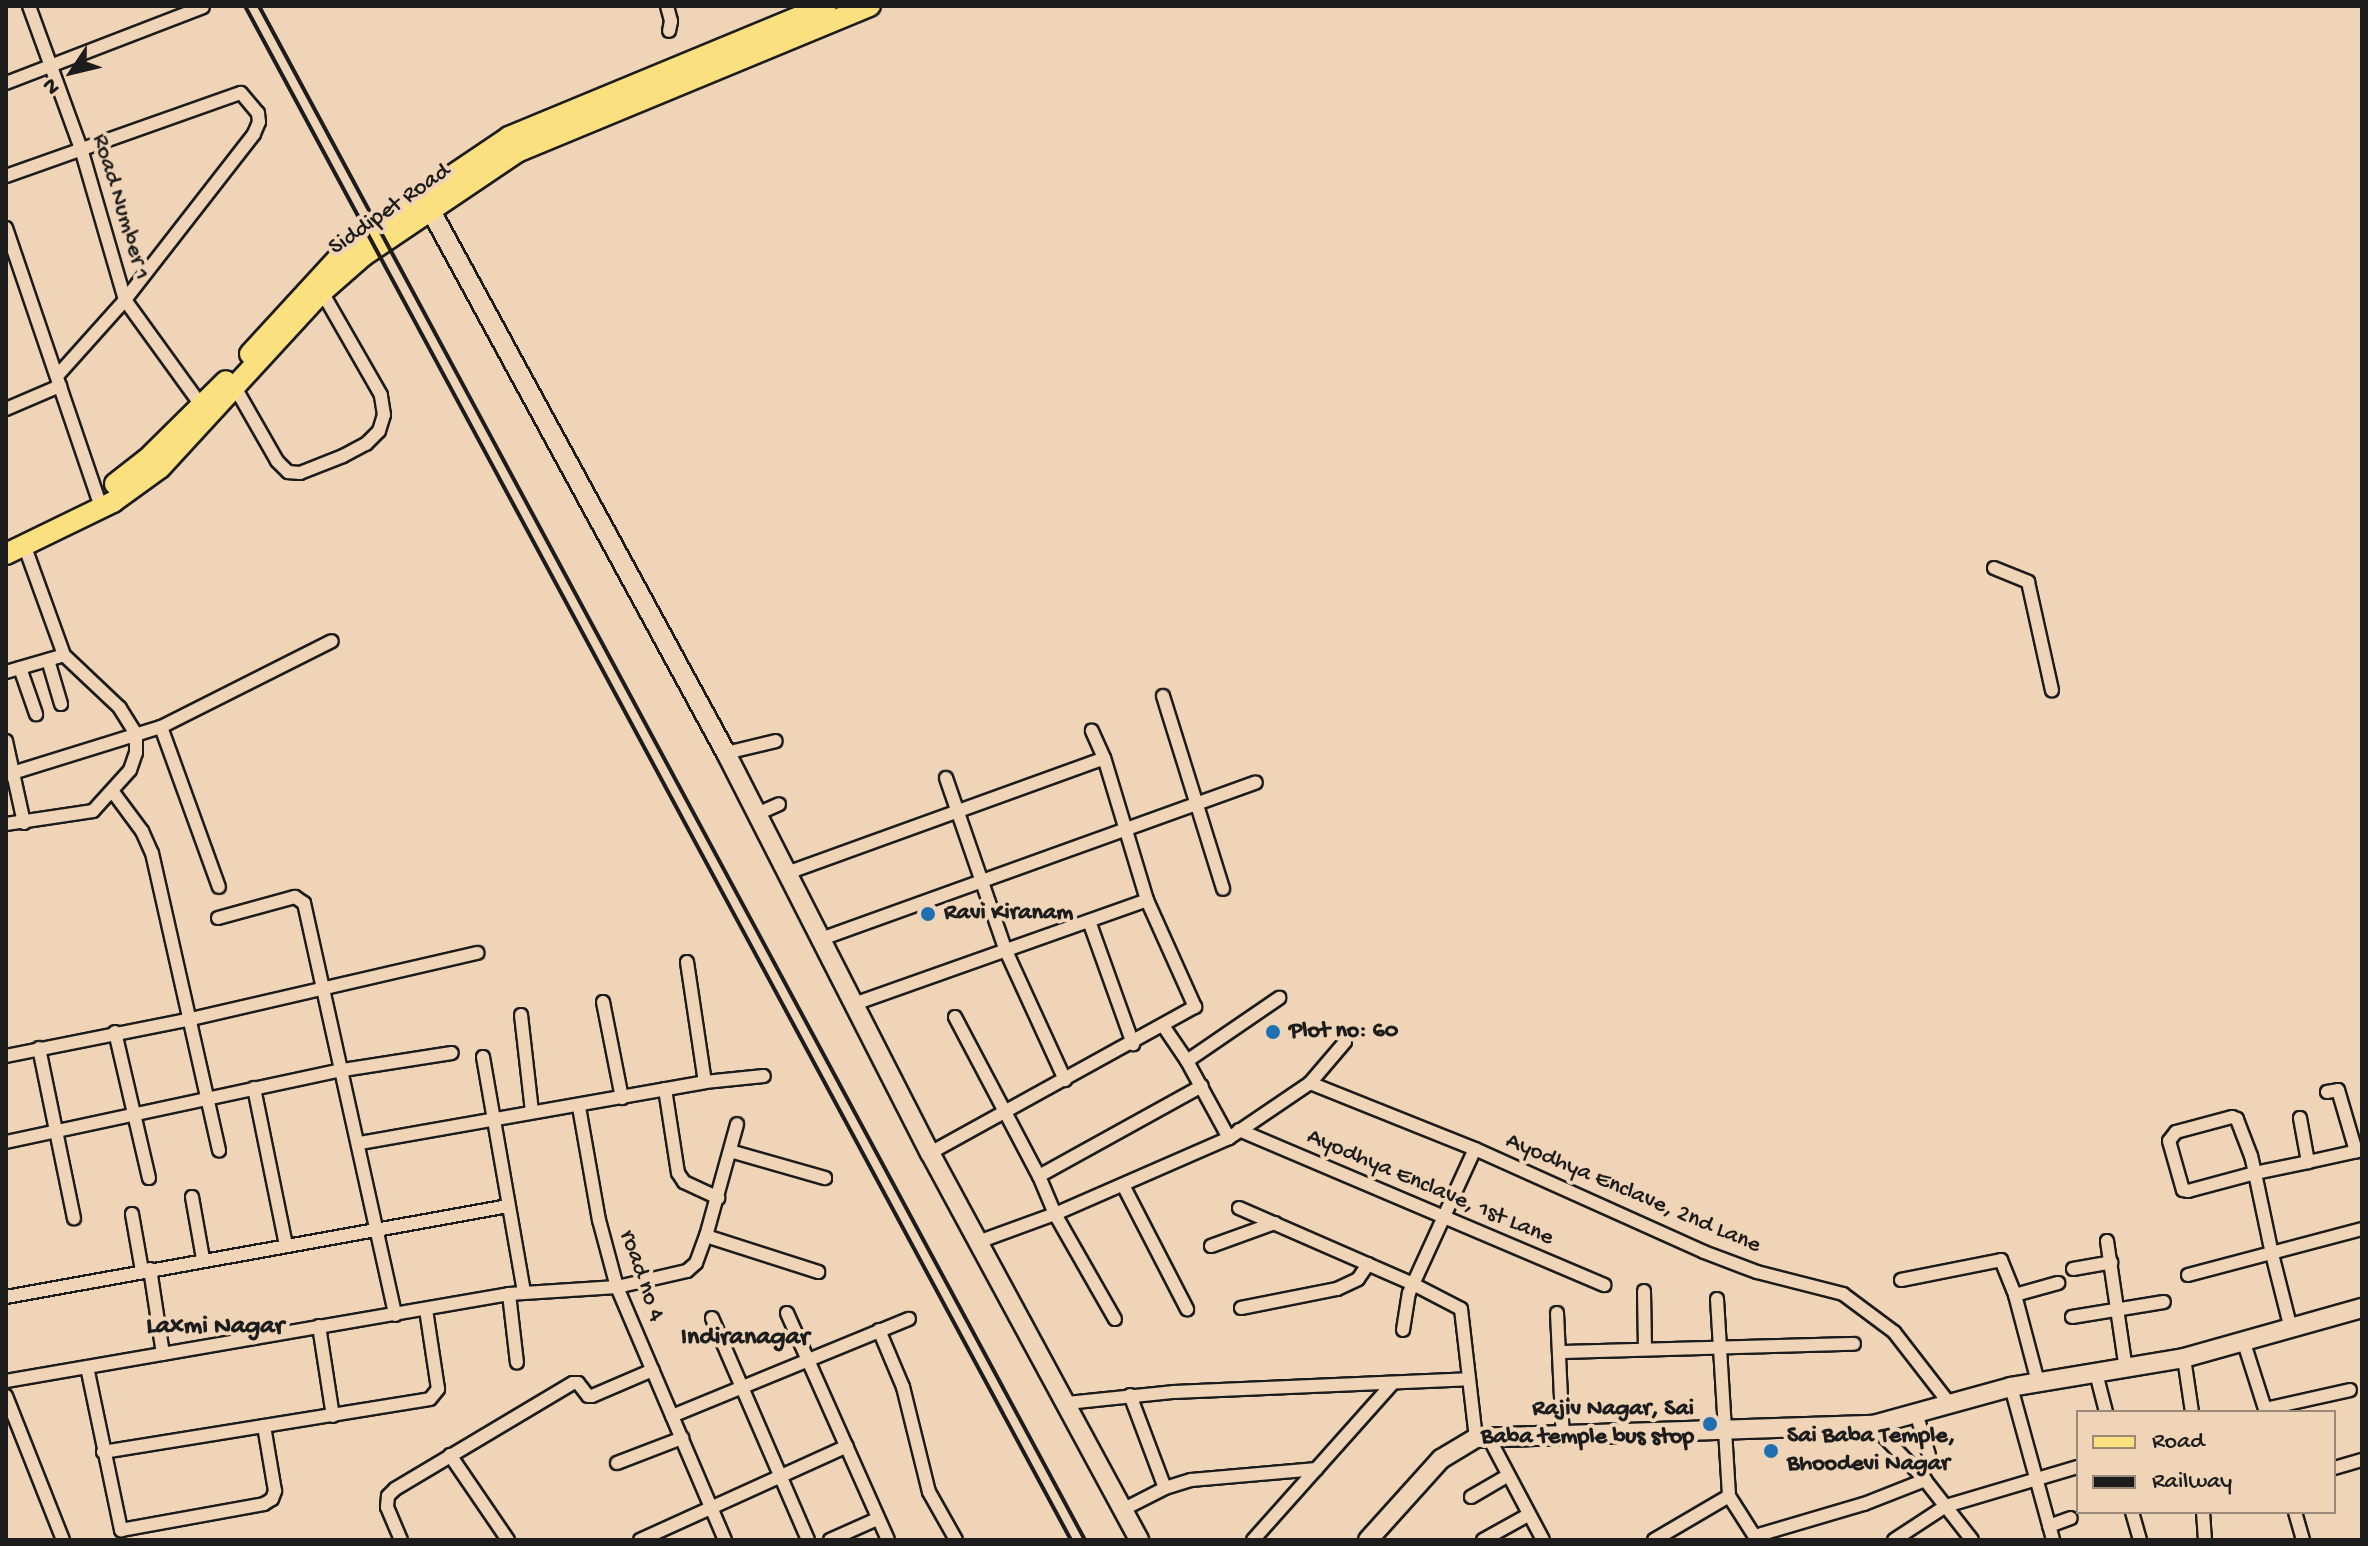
<!DOCTYPE html>
<html>
<head>
<meta charset="utf-8">
<style>
	body { margin:0 }
	#map { position:relative; width:2368px; height:1546px; overflow:hidden; background:#f0d4b7; font-family:"Gochi Hand",sans-serif }
	div>[style] { position:absolute }
	[style*='--x'] { left:calc(var(--x)*1px); top:calc(var(--y)*1px); width:calc(var(--w)*1px); rotate:calc(var(--a)*1deg) }
	.roads { filter:drop-shadow(2px 0 #1c1c1c) drop-shadow(-2px 0 #1c1c1c) drop-shadow(0 2px #1c1c1c) drop-shadow(0 -2px #1c1c1c) }
	.street>* { height:12px; margin:-6px; padding:0 6px; transform-origin:6px; border-radius:6px; background:#f0d4b7 }
	.secondary>* { height:18px; margin:-9px; padding:0 9px; transform-origin:9px; border-radius:9px; background:#f0d4b7 }
	.primary>* { height:20px; margin:-10px; padding:0 10px; transform-origin:10px; border-radius:10px; background:#fbe080 }
	.rail>* { height:4px; margin:-2px; padding:0 2px; transform-origin:2px; border-radius:2px; background:#1c1c1c }
	.dots>* { width:22px; height:22px; translate:-50% -50%; box-sizing:border-box; border:4px solid #f0d4b7; border-radius:50% }
	span { translate:-50% -50%; white-space:nowrap; text-align:center; line-height:1.15; -webkit-text-stroke:8px #f0d4b7; paint-order:stroke }
	.street-label { font-size:24px; color:#1c1c1c }
	.poi-label { font-size:24px; color:#1c1c1c; font-weight:700 }
	.left { translate:0 -50%; text-align:left }
	.right { translate:-100% -50%; text-align:right }
	.neighbourhood-label { font-size:26px; color:#1c1c1c; font-weight:700 }
	.frame { position:absolute; inset:0; border:8px solid #1c1c1c; pointer-events:none }
	.legend { position:absolute; left:2076px; top:1410px; width:260px; height:104px; box-sizing:border-box; background:#f0d4b7; border:2px solid #9b8a79; margin:0; padding:10px 14px; list-style:none; font-size:24px; color:#1c1c1c }
	.legend li { display:flex; align-items:center; gap:16px; height:40px }
	.legend b { width:40px; border:2px solid #9b8a79 }
	.north { position:absolute; left:32px; top:32px; width:80px; height:80px; -webkit-text-stroke:6px #f0d4b7; paint-order:stroke; rotate:235deg; font-size:22px; font-weight:700; line-height:32px; text-align:center; color:#1c1c1c }
	.north::after { content:''; display:block; margin:auto; width:28px; height:36px; background:#1c1c1c; clip-path:polygon(50% 0,100% 100%,50% 72%,0 100%) }
</style>
</head>
<body>
<div id="map">
	<div class="roads">
		<div class="street">
			<i style="--x:29;--y:6;--w:155;--a:70"></i>
			<i style="--x:82;--y:152;--w:154;--a:73.8"></i>
			<i style="--x:125;--y:300;--w:130;--a:54.1"></i>
			<i style="--x:667;--y:6;--w:16;--a:75"></i>
			<i style="--x:671;--y:21;--w:10;--a:101"></i>
			<i style="--x:6;--y:83;--w:211;--a:-21.1"></i>
			<i style="--x:6;--y:176;--w:249;--a:-19.5"></i>
			<i style="--x:241;--y:93;--w:26;--a:50"></i>
			<i style="--x:258;--y:113;--w:9;--a:84"></i>
			<i style="--x:259;--y:122;--w:13;--a:113"></i>
			<i style="--x:254;--y:134;--w:210;--a:127.9"></i>
			<i style="--x:125;--y:300;--w:102;--a:131.8"></i>
			<i style="--x:6;--y:228;--w:285;--a:71.2"></i>
			<i style="--x:236;--y:389;--w:83;--a:60.3"></i>
			<i style="--x:277;--y:461;--w:16;--a:45"></i>
			<i style="--x:288;--y:472;--w:12;--a:5"></i>
			<i style="--x:300;--y:473;--w:46;--a:-21.6"></i>
			<i style="--x:343;--y:456;--w:26;--a:-28"></i>
			<i style="--x:366;--y:444;--w:18;--a:-45"></i>
			<i style="--x:379;--y:431;--w:17;--a:-73"></i>
			<i style="--x:384;--y:415;--w:20;--a:-99"></i>
			<i style="--x:381;--y:395;--w:119;--a:-119.8"></i>
			<i style="--x:6;--y:409;--w:59;--a:-23.1"></i>
			<i style="--x:1994;--y:568;--w:37;--a:22"></i>
			<i style="--x:2028;--y:582;--w:111;--a:77.5"></i>
			<i style="--x:48;--y:660;--w:46;--a:73.5"></i>
			<i style="--x:20;--y:668;--w:49;--a:70.8"></i>
			<i style="--x:6;--y:672;--w:60;--a:-16.3"></i>
			<i style="--x:1163;--y:696;--w:202;--a:72.7"></i>
			<i style="--x:161;--y:727;--w:170;--a:70.1"></i>
			<i style="--x:6;--y:741;--w:84;--a:77.6"></i>
			<i style="--x:726;--y:753;--w:51;--a:-13.5"></i>
			<i style="--x:6;--y:775;--w:162;--a:-17.2"></i>
			<i style="--x:161;--y:727;--w:191;--a:-26.7"></i>
			<i style="--x:946;--y:778;--w:183;--a:70.9"></i>
			<i style="--x:1006;--y:951;--w:142;--a:65.4"></i>
			<i style="--x:113;--y:792;--w:49;--a:53.4"></i>
			<i style="--x:142;--y:831;--w:24;--a:66"></i>
			<i style="--x:152;--y:853;--w:305;--a:77.3"></i>
			<i style="--x:757;--y:814;--w:24;--a:-24"></i>
			<i style="--x:6;--y:824;--w:88;--a:-8.5"></i>
			<i style="--x:93;--y:811;--w:55;--a:-47.9"></i>
			<i style="--x:130;--y:770;--w:18;--a:-71"></i>
			<i style="--x:136;--y:753;--w:19;--a:-90"></i>
			<i style="--x:136;--y:734;--w:31;--a:-122"></i>
			<i style="--x:120;--y:708;--w:77;--a:-136.6"></i>
			<i style="--x:64;--y:655;--w:120;--a:-109.9"></i>
			<i style="--x:787;--y:873;--w:337;--a:-19.9"></i>
			<i style="--x:218;--y:918;--w:80;--a:-15.3"></i>
			<i style="--x:295;--y:897;--w:11;--a:34"></i>
			<i style="--x:304;--y:903;--w:422;--a:77.5"></i>
			<i style="--x:1089;--y:921;--w:131;--a:70.3"></i>
			<i style="--x:821;--y:939;--w:462;--a:-19.8"></i>
			<i style="--x:687;--y:962;--w:121;--a:81.5"></i>
			<i style="--x:603;--y:1002;--w:98;--a:78.8"></i>
			<i style="--x:854;--y:1004;--w:311;--a:-19.5"></i>
			<i style="--x:521;--y:1015;--w:97;--a:83.5"></i>
			<i style="--x:955;--y:1017;--w:180;--a:62.2"></i>
			<i style="--x:1039;--y:1176;--w:41;--a:67.2"></i>
			<i style="--x:1055;--y:1214;--w:121;--a:60.3"></i>
			<i style="--x:1164;--y:1027;--w:41;--a:55.9"></i>
			<i style="--x:1187;--y:1061;--w:88;--a:61.4"></i>
			<i style="--x:115;--y:1032;--w:150;--a:76.9"></i>
			<i style="--x:39;--y:1048;--w:174;--a:78.4"></i>
			<i style="--x:6;--y:1056;--w:189;--a:-11.3"></i>
			<i style="--x:191;--y:1019;--w:294;--a:-13"></i>
			<i style="--x:483;--y:1057;--w:239;--a:80.1"></i>
			<i style="--x:1187;--y:1061;--w:112;--a:-34.4"></i>
			<i style="--x:1310;--y:1083;--w:178;--a:21.8"></i>
			<i style="--x:1475;--y:1149;--w:251;--a:24.2"></i>
			<i style="--x:1704;--y:1252;--w:57;--a:20.7"></i>
			<i style="--x:1757;--y:1272;--w:89;--a:14.3"></i>
			<i style="--x:1843;--y:1294;--w:64;--a:36.7"></i>
			<i style="--x:1894;--y:1332;--w:90;--a:52.2"></i>
			<i style="--x:254;--y:1088;--w:160;--a:78.5"></i>
			<i style="--x:665;--y:1089;--w:85;--a:81.2"></i>
			<i style="--x:678;--y:1173;--w:11;--a:56"></i>
			<i style="--x:684;--y:1182;--w:38;--a:25"></i>
			<i style="--x:2327;--y:1092;--w:11;--a:-10"></i>
			<i style="--x:2338;--y:1090;--w:64;--a:73.6"></i>
			<i style="--x:579;--y:1107;--w:115;--a:80"></i>
			<i style="--x:599;--y:1220;--w:69;--a:75"></i>
			<i style="--x:617;--y:1287;--w:275;--a:66.9"></i>
			<i style="--x:2300;--y:1118;--w:45;--a:79.7"></i>
			<i style="--x:2308;--y:1162;--w:55;--a:-12.5"></i>
			<i style="--x:1239;--y:1130;--w:397;--a:23"></i>
			<i style="--x:6;--y:1142;--w:345;--a:-12.1"></i>
			<i style="--x:343;--y:1070;--w:110;--a:-8.9"></i>
			<i style="--x:360;--y:1143;--w:350;--a:-10"></i>
			<i style="--x:705;--y:1082;--w:59;--a:-5.8"></i>
			<i style="--x:730;--y:1151;--w:99;--a:15.9"></i>
			<i style="--x:930;--y:1153;--w:303;--a:-28.9"></i>
			<i style="--x:1195;--y:1007;--w:117;--a:-114.2"></i>
			<i style="--x:1147;--y:900;--w:148;--a:-106.8"></i>
			<i style="--x:1104;--y:758;--w:30;--a:-114"></i>
			<i style="--x:1039;--y:1176;--w:186;--a:-28.9"></i>
			<i style="--x:1123;--y:1185;--w:140;--a:62.7"></i>
			<i style="--x:192;--y:1197;--w:63;--a:79.9"></i>
			<i style="--x:1239;--y:1208;--w:190;--a:23.6"></i>
			<i style="--x:1413;--y:1284;--w:54;--a:27.5"></i>
			<i style="--x:1461;--y:1309;--w:130;--a:83.4"></i>
			<i style="--x:132;--y:1214;--w:58;--a:80"></i>
			<i style="--x:706;--y:1236;--w:118;--a:17.8"></i>
			<i style="--x:2107;--y:1241;--w:130;--a:81.6"></i>
			<i style="--x:978;--y:1242;--w:82;--a:-20"></i>
			<i style="--x:1055;--y:1214;--w:190;--a:-23.6"></i>
			<i style="--x:1229;--y:1138;--w:98;--a:-34.2"></i>
			<i style="--x:1310;--y:1083;--w:54;--a:-49.5"></i>
			<i style="--x:1211;--y:1246;--w:68;--a:-19.8"></i>
			<i style="--x:150;--y:1269;--w:86;--a:81.3"></i>
			<i style="--x:2073;--y:1269;--w:39;--a:-10"></i>
			<i style="--x:2188;--y:1275;--w:180;--a:-14.8"></i>
			<i style="--x:1901;--y:1280;--w:102;--a:-11.3"></i>
			<i style="--x:2001;--y:1260;--w:38;--a:68"></i>
			<i style="--x:1644;--y:1291;--w:58;--a:89"></i>
			<i style="--x:509;--y:1294;--w:69;--a:83.4"></i>
			<i style="--x:6;--y:1297;--w:510;--a:-10.27"></i>
			<i style="--x:1717;--y:1299;--w:197;--a:86.5"></i>
			<i style="--x:1729;--y:1496;--w:52;--a:57.5"></i>
			<i style="--x:1241;--y:1308;--w:98;--a:-11.2"></i>
			<i style="--x:1337;--y:1289;--w:23;--a:-25"></i>
			<i style="--x:1358;--y:1279;--w:18;--a:-56"></i>
			<i style="--x:787;--y:1313;--w:248;--a:66"></i>
			<i style="--x:1557;--y:1313;--w:125;--a:87.3"></i>
			<i style="--x:2072;--y:1317;--w:93;--a:-9.3"></i>
			<i style="--x:712;--y:1318;--w:242;--a:66.6"></i>
			<i style="--x:319;--y:1326;--w:91;--a:81.2"></i>
			<i style="--x:2291;--y:1329;--w:77;--a:-104.2"></i>
			<i style="--x:2272;--y:1254;--w:83;--a:-101.9"></i>
			<i style="--x:2255;--y:1173;--w:17;--a:-103"></i>
			<i style="--x:2251;--y:1156;--w:40;--a:-111"></i>
			<i style="--x:2237;--y:1119;--w:5;--a:-158"></i>
			<i style="--x:2232;--y:1117;--w:58;--a:165"></i>
			<i style="--x:2176;--y:1132;--w:11;--a:128"></i>
			<i style="--x:2169;--y:1141;--w:51;--a:74.1"></i>
			<i style="--x:2183;--y:1190;--w:5;--a:11"></i>
			<i style="--x:2188;--y:1191;--w:69;--a:-15"></i>
			<i style="--x:2255;--y:1173;--w:54;--a:-11.7"></i>
			<i style="--x:879;--y:1330;--w:62;--a:67.2"></i>
			<i style="--x:903;--y:1387;--w:108;--a:76.1"></i>
			<i style="--x:929;--y:1492;--w:55;--a:60.6"></i>
			<i style="--x:1403;--y:1330;--w:37;--a:-81"></i>
			<i style="--x:1409;--y:1293;--w:158;--a:-65.4"></i>
			<i style="--x:2244;--y:1343;--w:72;--a:72.3"></i>
			<i style="--x:1560;--y:1352;--w:294;--a:-1.6"></i>
			<i style="--x:2184;--y:1358;--w:55;--a:81.6"></i>
			<i style="--x:87;--y:1367;--w:167;--a:78.2"></i>
			<i style="--x:121;--y:1530;--w:145;--a:-10.3"></i>
			<i style="--x:264;--y:1504;--w:9;--a:-32"></i>
			<i style="--x:272;--y:1499;--w:9;--a:-69"></i>
			<i style="--x:275;--y:1491;--w:66;--a:-99.6"></i>
			<i style="--x:2096;--y:1373;--w:40;--a:75.6"></i>
			<i style="--x:6;--y:1381;--w:510;--a:-9.81"></i>
			<i style="--x:509;--y:1294;--w:108;--a:-3.7"></i>
			<i style="--x:617;--y:1287;--w:72;--a:-12.9"></i>
			<i style="--x:687;--y:1271;--w:12;--a:-42"></i>
			<i style="--x:696;--y:1263;--w:29;--a:-70"></i>
			<i style="--x:706;--y:1236;--w:116;--a:-74.5"></i>
			<i style="--x:2038;--y:1382;--w:90;--a:-104.8"></i>
			<i style="--x:2015;--y:1295;--w:45;--a:-15.6"></i>
			<i style="--x:2011;--y:1387;--w:159;--a:74.6"></i>
			<i style="--x:1130;--y:1395;--w:99;--a:69.4"></i>
			<i style="--x:6;--y:1396;--w:155;--a:68.4"></i>
			<i style="--x:1067;--y:1403;--w:108;--a:-5.9"></i>
			<i style="--x:1174;--y:1392;--w:294;--a:-2.5"></i>
			<i style="--x:2265;--y:1409;--w:87;--a:-12.6"></i>
			<i style="--x:1916;--y:1413;--w:44;--a:72.8"></i>
			<i style="--x:672;--y:1416;--w:256;--a:-22.3"></i>
			<i style="--x:1873;--y:1425;--w:76;--a:46.6"></i>
			<i style="--x:1925;--y:1480;--w:76;--a:51.9"></i>
			<i style="--x:1489;--y:1438;--w:115;--a:62.1"></i>
			<i style="--x:103;--y:1452;--w:331;--a:-9.2"></i>
			<i style="--x:430;--y:1399;--w:13;--a:-51"></i>
			<i style="--x:438;--y:1389;--w:80;--a:-98.6"></i>
			<i style="--x:450;--y:1455;--w:103;--a:55.7"></i>
			<i style="--x:617;--y:1463;--w:70;--a:-21"></i>
			<i style="--x:2334;--y:1468;--w:29;--a:-16"></i>
			<i style="--x:1471;--y:1497;--w:42;--a:-30.3"></i>
			<i style="--x:1124;--y:1509;--w:46;--a:-27.1"></i>
			<i style="--x:1165;--y:1488;--w:27;--a:-17"></i>
			<i style="--x:1191;--y:1480;--w:126;--a:-5"></i>
			<i style="--x:2132;--y:1512;--w:29;--a:74"></i>
			<i style="--x:2203;--y:1512;--w:28;--a:86"></i>
			<i style="--x:2295;--y:1512;--w:29;--a:74"></i>
			<i style="--x:2049;--y:1526;--w:23;--a:-20"></i>
			<i style="--x:1755;--y:1536;--w:114;--a:-16.4"></i>
			<i style="--x:1864;--y:1504;--w:66;--a:-21.5"></i>
			<i style="--x:401;--y:1540;--w:36;--a:-113"></i>
			<i style="--x:387;--y:1507;--w:11;--a:-85"></i>
			<i style="--x:388;--y:1496;--w:10;--a:-45"></i>
			<i style="--x:395;--y:1489;--w:207;--a:-30.8"></i>
			<i style="--x:573;--y:1383;--w:5;--a:0"></i>
			<i style="--x:578;--y:1383;--w:16;--a:52"></i>
			<i style="--x:588;--y:1396;--w:4;--a:0"></i>
			<i style="--x:592;--y:1396;--w:66;--a:-23.1"></i>
			<i style="--x:640;--y:1540;--w:227;--a:-24.4"></i>
			<i style="--x:830;--y:1540;--w:51;--a:-24.1"></i>
			<i style="--x:1253;--y:1540;--w:210;--a:-48.3"></i>
			<i style="--x:1483;--y:1540;--w:51;--a:-29.1"></i>
			<i style="--x:1654;--y:1540;--w:87;--a:-30.4"></i>
			<i style="--x:1894;--y:1540;--w:62;--a:-33.2"></i>
			<i style="--x:1946;--y:1506;--w:138;--a:-16.5"></i>
		</div>
		<div class="secondary">
			<i style="--x:424;--y:198;--w:632;--a:61.45"></i>
			<i style="--x:726;--y:753;--w:449;--a:63"></i>
			<i style="--x:930;--y:1153;--w:440;--a:61.6"></i>
			<i style="--x:1368;--y:1540;--w:109;--a:-48"></i>
			<i style="--x:1441;--y:1459;--w:41;--a:-31"></i>
			<i style="--x:1476;--y:1438;--w:397;--a:-1.9"></i>
			<i style="--x:1873;--y:1425;--w:143;--a:-15.4"></i>
			<i style="--x:2011;--y:1387;--w:175;--a:-9.5"></i>
			<i style="--x:2184;--y:1358;--w:185;--a:-15.7"></i>
		</div>
		<div class="primary">
			<i style="--x:250;--y:354;--w:151;--a:-47.4"></i>
			<i style="--x:352;--y:243;--w:189;--a:-34"></i>
			<i style="--x:509;--y:137;--w:343;--a:-22.5"></i>
			<i style="--x:115;--y:484;--w:39;--a:-38"></i>
			<i style="--x:146;--y:460;--w:112;--a:-44.6"></i>
			<i style="--x:6;--y:554;--w:119;--a:-25.9"></i>
			<i style="--x:113;--y:502;--w:58;--a:-35.9"></i>
			<i style="--x:160;--y:468;--w:239;--a:-47.4"></i>
			<i style="--x:322;--y:292;--w:55;--a:-41.3"></i>
			<i style="--x:363;--y:256;--w:186;--a:-34"></i>
			<i style="--x:517;--y:152;--w:382;--a:-22.5"></i>
		</div>
	</div>
	<div class="rail">
		<i style="--x:245;--y:6;--w:1742;--a:61.7"></i>
		<i style="--x:259;--y:6;--w:1742;--a:61.7"></i>
	</div>
	<div class="dots">
		<i style="left:928px;top:914px;background:#1f6fb2"></i>
		<i style="left:1273px;top:1032px;background:#1f6fb2"></i>
		<i style="left:1710px;top:1424px;background:#1f6fb2"></i>
		<i style="left:1771px;top:1451px;background:#1f6fb2"></i>
	</div>
	<div class="street-label">
		<span style="left:120px;top:207px;rotate:73deg">Road Number 1</span>
		<span style="left:390px;top:210px;rotate:-35deg">Siddipet Road</span>
		<span style="left:1430px;top:1188px;rotate:23deg">Ayodhya Enclave, 1st Lane</span>
		<span style="left:1633px;top:1194px;rotate:23deg">Ayodhya Enclave, 2nd Lane</span>
		<span style="left:641px;top:1276px;rotate:71deg">road no 4</span>
	</div>
	<div class="poi-label">
		<span class="left" style="left:944px;top:914px">Ravi Kiranam</span>
		<span class="left" style="left:1289px;top:1032px">Plot no: 60</span>
		<span class="right" style="left:1694px;top:1424px">Rajiv Nagar, Sai<br>Baba temple bus stop</span>
		<span class="left" style="left:1787px;top:1451px">Sai Baba Temple,<br>Bhoodevi Nagar</span>
	</div>
	<div class="neighbourhood-label">
		<span style="left:215px;top:1328px">Laxmi Nagar</span>
		<span style="left:745px;top:1339px">Indiranagar</span>
	</div>
	<div class="frame"></div>
	<ul class="legend">
	<li><b style="height:10px;background:#fbe080"></b>Road</li>
	<li><b style="height:10px;background:#1c1c1c"></b>Railway</li>
	</ul>
	<div class="north">N</div>
</div>
</body>
</html>
